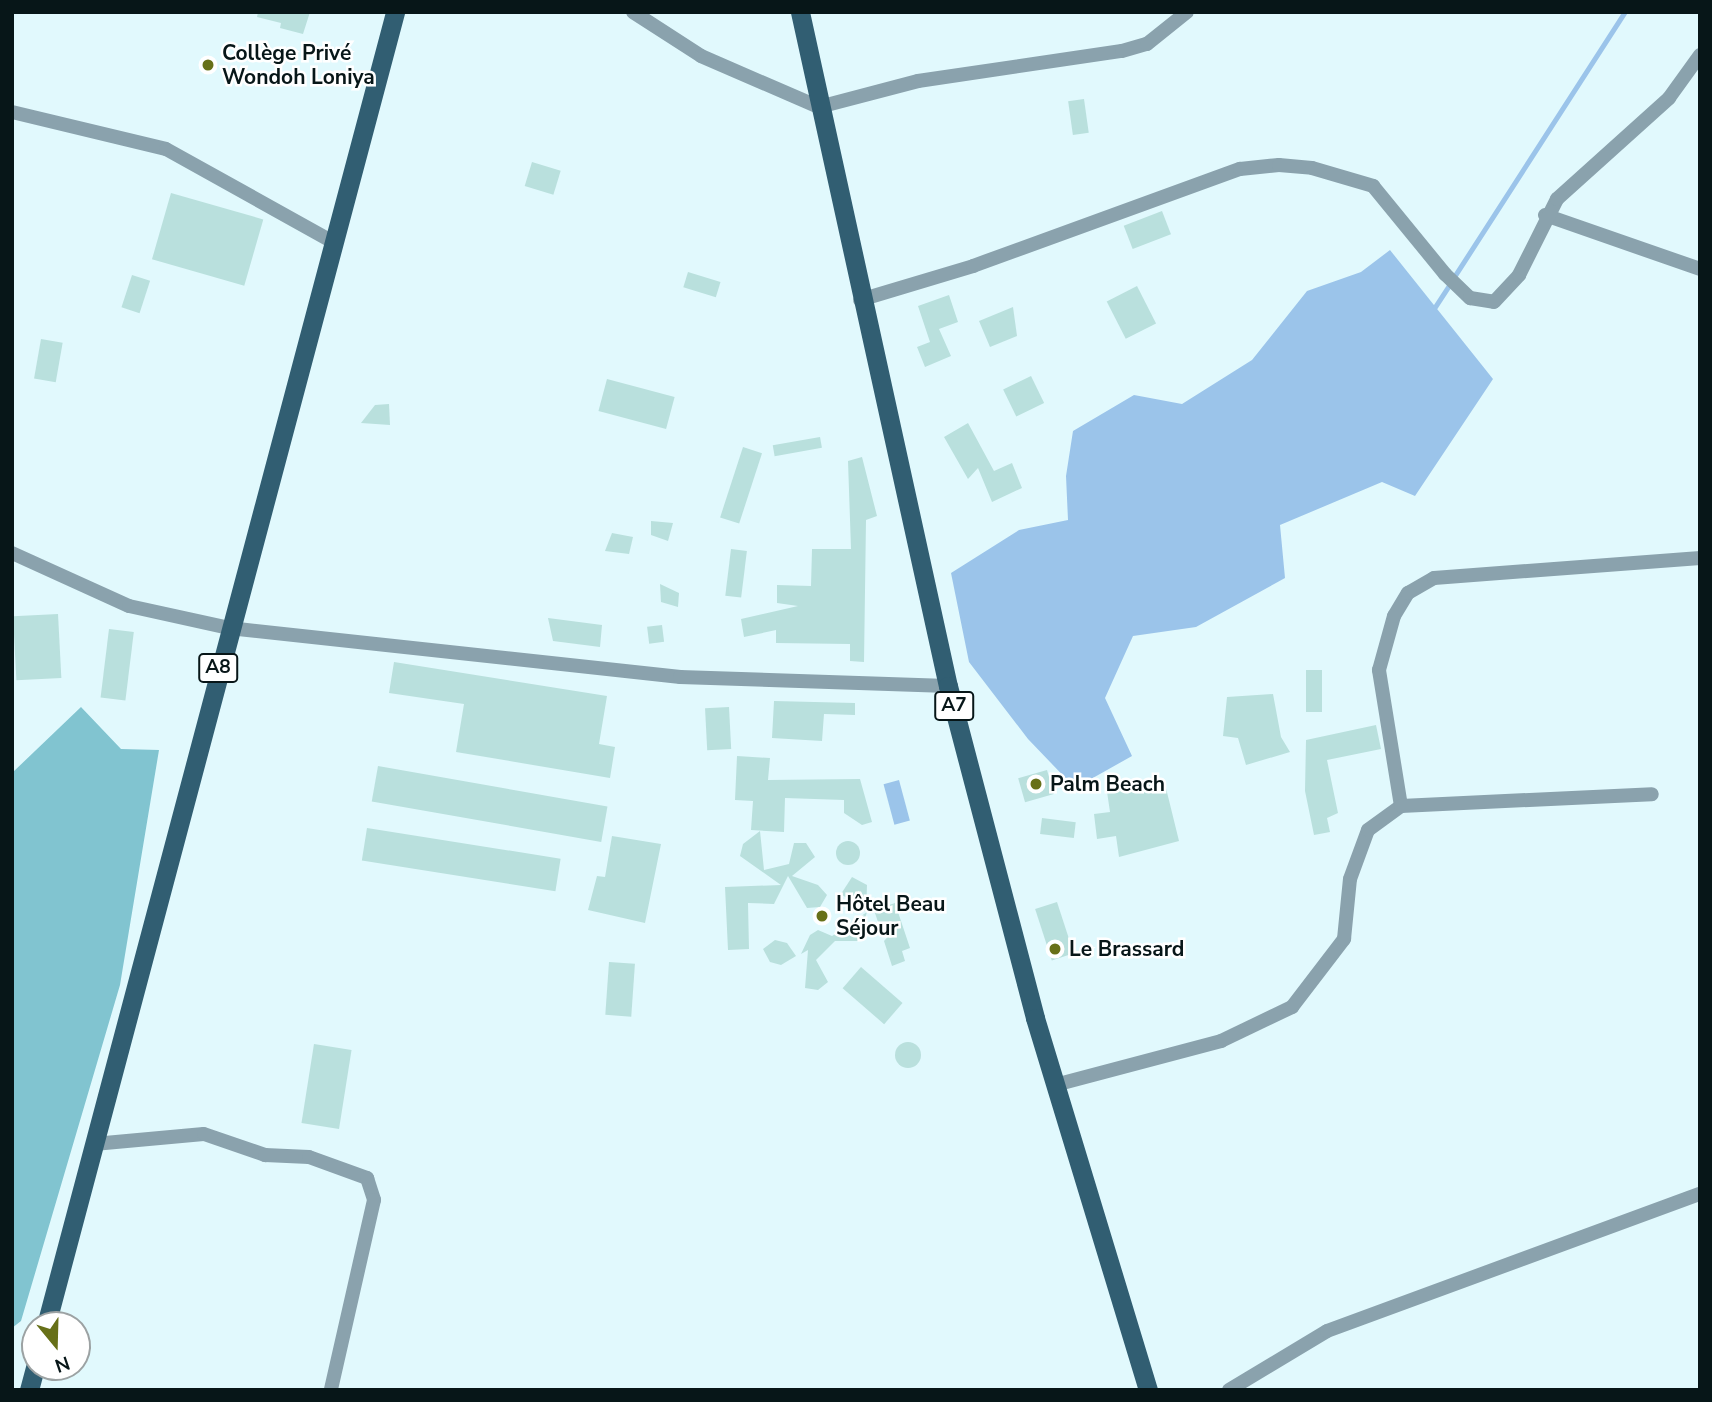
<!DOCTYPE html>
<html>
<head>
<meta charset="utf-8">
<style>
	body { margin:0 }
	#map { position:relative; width:1712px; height:1402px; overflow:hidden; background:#e1f9fd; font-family:"Nunito Sans",sans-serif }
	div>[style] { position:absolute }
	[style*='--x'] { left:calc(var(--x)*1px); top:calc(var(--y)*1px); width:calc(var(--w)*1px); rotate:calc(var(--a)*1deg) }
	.forest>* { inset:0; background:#81c4d0 }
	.water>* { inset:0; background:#9bc4ea; transform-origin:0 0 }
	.stream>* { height:4.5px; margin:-2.25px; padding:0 2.25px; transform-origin:2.25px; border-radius:2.25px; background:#9bc4ea }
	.building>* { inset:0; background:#b9e0dd; transform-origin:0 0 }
	.round { border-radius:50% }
	.minor>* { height:14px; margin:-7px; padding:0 7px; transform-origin:7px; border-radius:7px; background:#8aa2ad }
	.primary>* { height:19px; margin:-9.5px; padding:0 9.5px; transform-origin:9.5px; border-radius:9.5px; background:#315e72 }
	.dots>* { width:19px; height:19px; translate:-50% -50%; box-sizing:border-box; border:4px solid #fff; border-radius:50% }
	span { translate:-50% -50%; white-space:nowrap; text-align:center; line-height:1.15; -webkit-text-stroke:5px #fff; paint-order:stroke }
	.shield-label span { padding:2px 5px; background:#fff; border:2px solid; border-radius:5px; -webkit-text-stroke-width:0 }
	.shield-label { font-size:19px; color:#071618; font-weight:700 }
	.poi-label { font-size:21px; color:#071618; font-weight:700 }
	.left { translate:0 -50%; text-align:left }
	.frame { position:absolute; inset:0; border:14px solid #071618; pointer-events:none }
	.north { position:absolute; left:21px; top:1311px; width:70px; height:70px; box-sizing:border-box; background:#fff; border:2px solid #9ca2a3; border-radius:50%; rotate:161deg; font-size:19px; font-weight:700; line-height:28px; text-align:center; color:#071618 }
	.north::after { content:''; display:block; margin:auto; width:24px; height:32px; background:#677018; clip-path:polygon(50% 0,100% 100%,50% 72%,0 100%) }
</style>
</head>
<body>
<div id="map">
	<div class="forest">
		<i style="clip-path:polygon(81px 707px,121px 749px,159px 750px,120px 985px,21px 1321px,12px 1328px,12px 773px)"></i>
	</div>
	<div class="water">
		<i style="clip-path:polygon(1390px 250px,1493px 379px,1415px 496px,1382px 482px,1280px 525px,1285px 578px,1196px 627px,1133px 636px,1105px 698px,1132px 756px,1075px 788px,1028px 739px,969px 662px,951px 573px,1019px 530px,1068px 520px,1066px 476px,1073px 431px,1134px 395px,1182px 404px,1252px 360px,1307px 291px,1361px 272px)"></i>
		<i style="left:899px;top:780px;width:42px;height:16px;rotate:75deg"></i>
	</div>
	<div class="stream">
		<i style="--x:1454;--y:277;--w:315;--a:-57.2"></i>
		<i style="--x:1435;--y:307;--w:27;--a:-57"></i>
	</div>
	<div class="building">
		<i style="clip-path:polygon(258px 12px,310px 12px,303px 34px,280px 28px,281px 23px,257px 17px)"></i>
		<i style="left:1084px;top:99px;width:34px;height:16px;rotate:82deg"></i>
		<i style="left:532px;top:162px;width:30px;height:25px;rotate:17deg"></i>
		<i style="left:171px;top:193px;width:96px;height:69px;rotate:16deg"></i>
		<i style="left:1162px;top:211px;width:25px;height:41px;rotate:69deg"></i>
		<i style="left:688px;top:272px;width:34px;height:16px;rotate:17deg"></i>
		<i style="left:132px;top:275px;width:19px;height:34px;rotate:18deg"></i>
		<i style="left:1137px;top:286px;width:42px;height:34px;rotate:63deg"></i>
		<i style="clip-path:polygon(949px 295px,958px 322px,939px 329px,951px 356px,925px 367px,917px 347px,930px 342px,918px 306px)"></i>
		<i style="clip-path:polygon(1013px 307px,1017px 336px,990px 347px,979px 321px)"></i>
		<i style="left:41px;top:339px;width:22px;height:40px;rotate:10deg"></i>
		<i style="left:1031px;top:376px;width:30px;height:31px;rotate:64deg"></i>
		<i style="left:607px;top:379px;width:70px;height:33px;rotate:15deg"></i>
		<i style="clip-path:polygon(389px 404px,390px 425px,361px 423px,375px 405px)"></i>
		<i style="clip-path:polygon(968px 423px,994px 471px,1012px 463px,1022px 488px,992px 502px,978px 468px,968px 479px,944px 437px)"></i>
		<i style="left:820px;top:437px;width:11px;height:48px;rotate:80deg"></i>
		<i style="left:743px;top:447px;width:20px;height:74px;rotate:18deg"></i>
		<i style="clip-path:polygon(862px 457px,877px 516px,866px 520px,864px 662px,850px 661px,850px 644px,776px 643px,776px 630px,744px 637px,741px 619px,798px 606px,777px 603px,777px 585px,811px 586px,812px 549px,851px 549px,848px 461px)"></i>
		<i style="clip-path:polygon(651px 521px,673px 523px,668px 541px,651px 535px)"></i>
		<i style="clip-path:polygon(612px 533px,633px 537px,629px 554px,605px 551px)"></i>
		<i style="left:731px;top:549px;width:16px;height:47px;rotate:7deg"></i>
		<i style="clip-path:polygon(660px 584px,679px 593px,678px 607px,661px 602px)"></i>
		<i style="left:58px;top:614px;width:64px;height:45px;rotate:87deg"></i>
		<i style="clip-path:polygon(548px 618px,602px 625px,600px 647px,553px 641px)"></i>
		<i style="left:662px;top:625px;width:17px;height:15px;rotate:83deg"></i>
		<i style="left:109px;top:629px;width:25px;height:69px;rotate:7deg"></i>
		<i style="clip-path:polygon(394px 662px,607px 696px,599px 744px,615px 747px,610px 778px,456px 752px,464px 704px,389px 693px)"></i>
		<i style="left:1306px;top:670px;width:16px;height:42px"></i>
		<i style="clip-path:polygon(1273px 694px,1281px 737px,1290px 752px,1246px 765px,1238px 738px,1223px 736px,1227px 697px)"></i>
		<i style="clip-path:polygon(774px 701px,855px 703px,855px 715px,824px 714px,822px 741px,772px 738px)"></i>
		<i style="left:729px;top:707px;width:42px;height:24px;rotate:87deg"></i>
		<i style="clip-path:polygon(1376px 725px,1381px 749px,1327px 760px,1338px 813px,1327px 818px,1330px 832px,1314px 835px,1305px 791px,1306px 740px)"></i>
		<i style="clip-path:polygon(737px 756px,770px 758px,768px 780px,860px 779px,872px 822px,862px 825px,844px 813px,844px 800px,785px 798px,784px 832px,751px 830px,753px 801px,735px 800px)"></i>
		<i style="left:378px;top:766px;width:233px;height:36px;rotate:10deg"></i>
		<i style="left:1047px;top:770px;width:25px;height:30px;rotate:74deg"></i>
		<i style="clip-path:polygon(1164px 780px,1179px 841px,1119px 857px,1116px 836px,1097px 839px,1094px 814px,1110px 812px,1106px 785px,1134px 781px,1135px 787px)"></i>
		<i style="left:1042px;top:818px;width:34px;height:16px;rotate:7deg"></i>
		<i style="left:367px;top:828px;width:196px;height:33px;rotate:9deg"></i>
		<i style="clip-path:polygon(760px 831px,764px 870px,789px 864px,794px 843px,806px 843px,815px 857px,792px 876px,818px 885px,827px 895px,820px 907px,807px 908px,788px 876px,774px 904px,748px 903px,749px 949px,728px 950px,725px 887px,781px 885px,740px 856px,743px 844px)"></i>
		<i style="clip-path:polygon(612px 836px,661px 844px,645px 923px,588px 910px,597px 876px,605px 877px)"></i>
		<i class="round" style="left:836px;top:841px;width:24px;height:24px"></i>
		<i style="clip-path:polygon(852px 877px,867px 885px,866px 912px,841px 894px)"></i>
		<i style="left:1057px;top:902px;width:54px;height:23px;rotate:72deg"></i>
		<i style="clip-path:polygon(895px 903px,910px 948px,902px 951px,905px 961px,892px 966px,884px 941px,894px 930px,882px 934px,874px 910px)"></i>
		<i style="clip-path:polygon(867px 912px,858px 941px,835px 941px,816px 960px,828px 982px,818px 990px,805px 988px,808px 950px,801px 954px,810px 935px,818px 930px,832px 936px)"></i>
		<i style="clip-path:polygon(775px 940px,787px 943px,796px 956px,781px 965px,770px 962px,763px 949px)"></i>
		<i style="left:609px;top:962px;width:26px;height:53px;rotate:4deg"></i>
		<i style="left:861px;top:967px;width:55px;height:28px;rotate:41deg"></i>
		<i class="round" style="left:895px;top:1042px;width:26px;height:26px"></i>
		<i style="left:314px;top:1044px;width:38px;height:80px;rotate:9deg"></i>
	</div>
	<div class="minor">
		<i style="--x:633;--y:12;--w:81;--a:32.9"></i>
		<i style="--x:701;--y:56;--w:129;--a:23.4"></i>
		<i style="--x:819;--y:107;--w:102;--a:-14.7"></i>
		<i style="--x:918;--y:81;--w:206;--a:-8.4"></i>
		<i style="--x:1122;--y:51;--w:26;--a:-16"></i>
		<i style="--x:1147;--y:44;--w:51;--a:-38.7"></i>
		<i style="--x:12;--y:112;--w:158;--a:13.5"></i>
		<i style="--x:166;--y:149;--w:193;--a:29.1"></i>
		<i style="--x:1545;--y:215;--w:164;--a:19.2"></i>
		<i style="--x:860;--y:300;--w:118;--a:-16.7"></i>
		<i style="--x:973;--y:266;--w:284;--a:-20"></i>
		<i style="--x:1240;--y:169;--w:39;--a:-6"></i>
		<i style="--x:1279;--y:165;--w:33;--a:5"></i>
		<i style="--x:1312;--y:168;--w:64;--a:16.4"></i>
		<i style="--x:1373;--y:186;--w:114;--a:50.7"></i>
		<i style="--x:1445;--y:274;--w:35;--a:44"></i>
		<i style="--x:1470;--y:298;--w:24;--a:9"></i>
		<i style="--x:1494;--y:302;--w:37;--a:-47"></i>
		<i style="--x:1519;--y:275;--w:85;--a:-63.4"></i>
		<i style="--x:1557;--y:199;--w:151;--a:-42"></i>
		<i style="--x:1669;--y:98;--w:53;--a:-54.2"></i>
		<i style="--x:12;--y:553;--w:128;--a:24.4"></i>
		<i style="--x:129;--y:606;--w:102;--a:12.4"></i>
		<i style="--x:229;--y:628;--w:454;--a:6.2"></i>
		<i style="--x:680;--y:677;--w:268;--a:1.9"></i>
		<i style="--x:1401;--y:806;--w:138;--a:-99.2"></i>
		<i style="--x:1379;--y:670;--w:56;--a:-74.5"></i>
		<i style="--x:1394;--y:616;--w:27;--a:-59"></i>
		<i style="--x:1408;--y:593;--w:30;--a:-30"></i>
		<i style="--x:1434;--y:578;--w:267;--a:-4.3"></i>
		<i style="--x:1055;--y:1085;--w:172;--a:-14.8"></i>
		<i style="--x:1221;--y:1041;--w:79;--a:-25.6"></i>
		<i style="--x:1292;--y:1007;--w:86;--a:-52.6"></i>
		<i style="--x:1344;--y:939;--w:60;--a:-84.3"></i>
		<i style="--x:1350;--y:879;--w:52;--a:-69.8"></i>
		<i style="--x:1368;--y:830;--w:41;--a:-36"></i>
		<i style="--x:1401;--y:806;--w:251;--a:-2.7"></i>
		<i style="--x:94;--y:1144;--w:110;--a:-5.2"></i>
		<i style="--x:204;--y:1134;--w:65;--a:19"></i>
		<i style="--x:265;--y:1155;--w:44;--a:2.6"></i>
		<i style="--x:309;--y:1157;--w:62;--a:19.9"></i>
		<i style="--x:367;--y:1178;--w:23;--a:72"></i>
		<i style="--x:374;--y:1200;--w:195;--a:102.8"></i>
		<i style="--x:1229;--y:1390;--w:114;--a:-31"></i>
		<i style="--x:1327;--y:1331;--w:397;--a:-20.2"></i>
	</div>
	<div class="primary">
		<i style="--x:800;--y:12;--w:690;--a:77.62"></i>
		<i style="--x:948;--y:686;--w:343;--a:75.3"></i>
		<i style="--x:1035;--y:1018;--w:389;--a:73.1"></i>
		<i style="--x:46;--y:1325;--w:1359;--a:-75.11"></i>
		<i style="--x:29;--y:1390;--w:24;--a:-75"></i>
	</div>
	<div class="dots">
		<i style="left:208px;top:65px;background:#677018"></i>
		<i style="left:1036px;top:784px;background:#677018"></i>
		<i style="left:822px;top:916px;background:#677018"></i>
		<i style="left:1055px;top:949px;background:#677018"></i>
	</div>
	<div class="shield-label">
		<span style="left:218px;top:668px">A8</span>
		<span style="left:954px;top:706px">A7</span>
	</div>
	<div class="poi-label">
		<span class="left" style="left:222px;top:65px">Collège Privé<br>Wondoh Loniya</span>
		<span class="left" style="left:1050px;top:784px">Palm Beach</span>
		<span class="left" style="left:836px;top:916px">Hôtel Beau<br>Séjour</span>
		<span class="left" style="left:1069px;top:949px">Le Brassard</span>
	</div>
	<div class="frame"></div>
	<div class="north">N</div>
</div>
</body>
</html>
